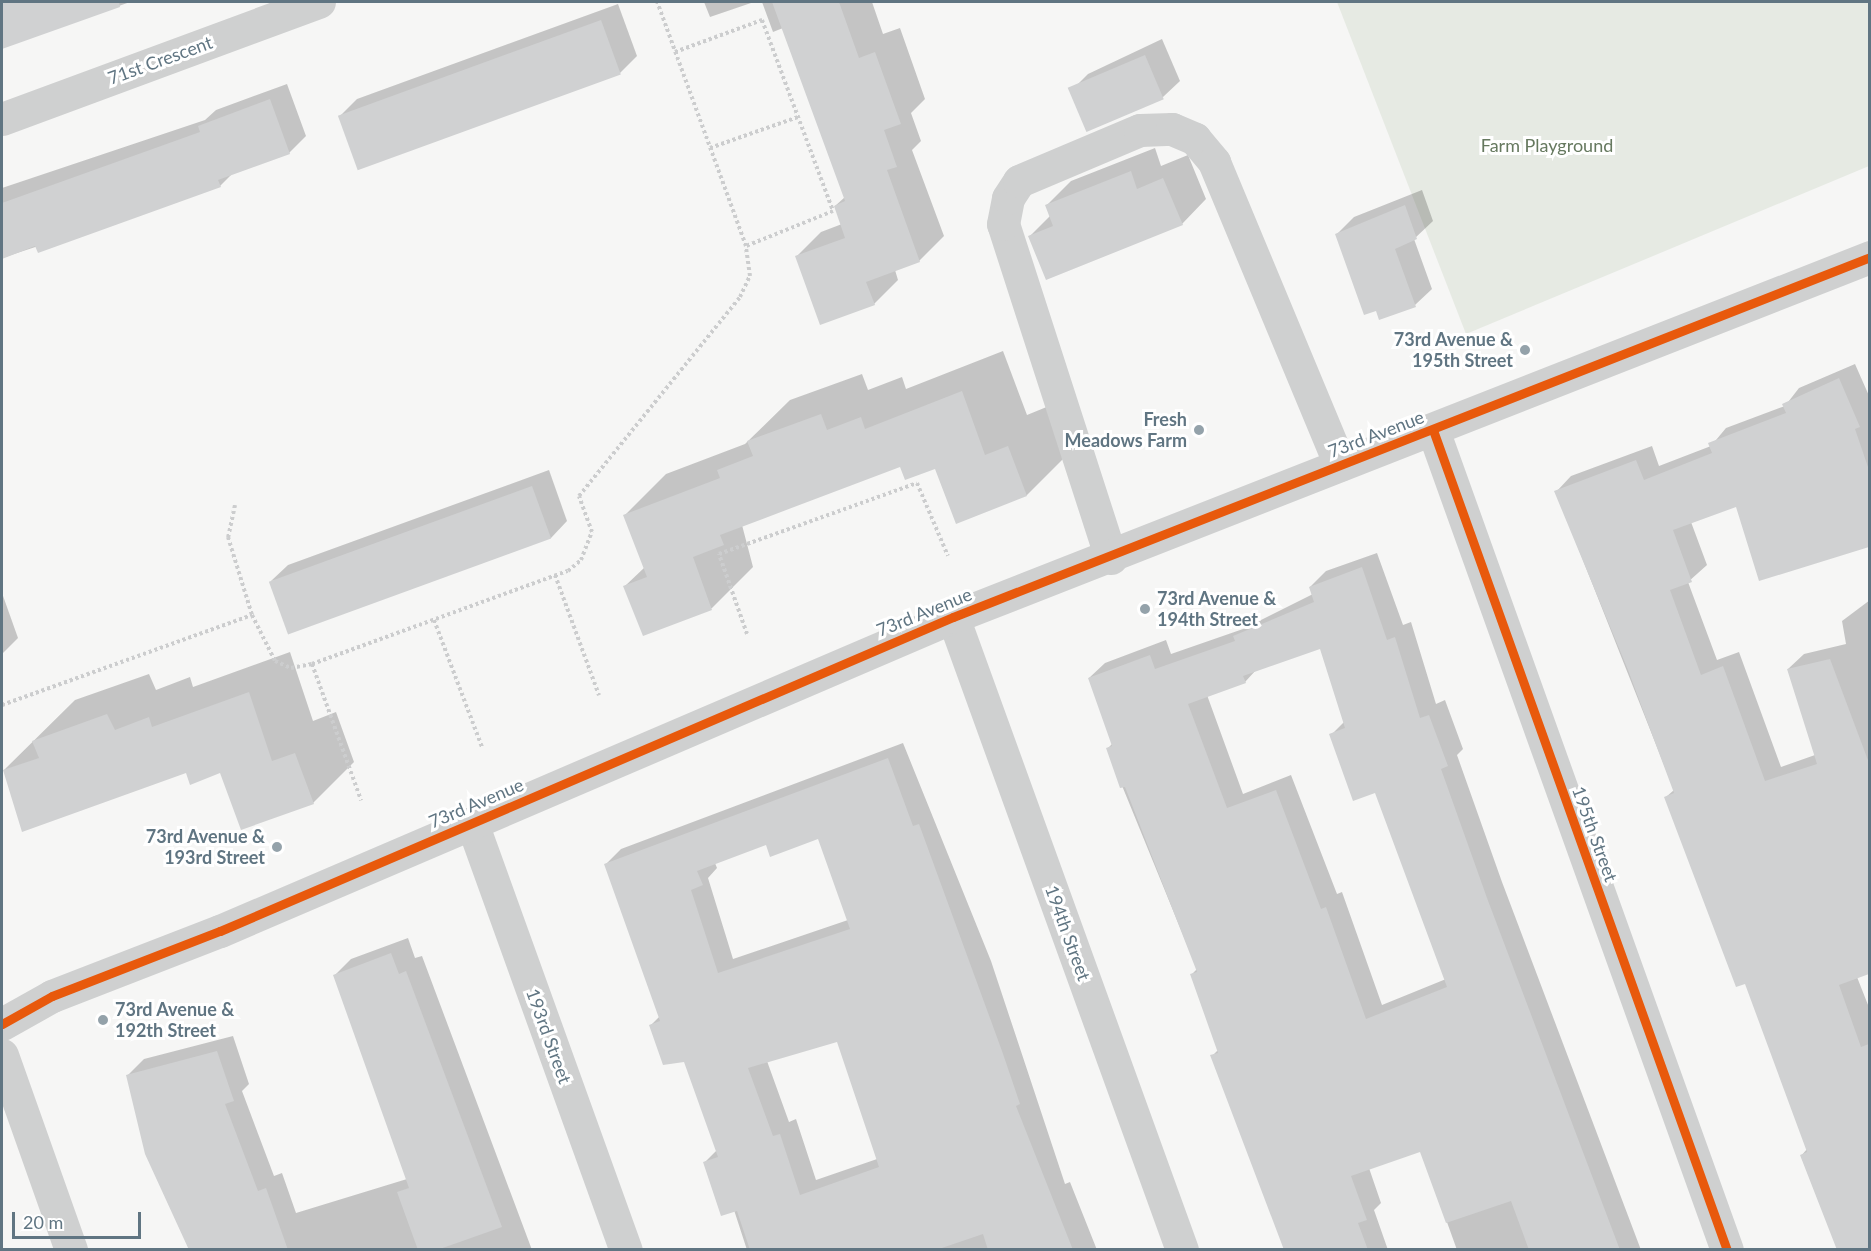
<!DOCTYPE html>
<html>
<head>
<meta charset="utf-8">
<style>
	body { margin:0 }
	#map { position:relative; width:1871px; height:1251px; overflow:hidden; background:#f6f6f5; font-family:Lato,sans-serif }
	div>[style] { position:absolute }
	[style*='--x'] { left:calc(var(--x)*1px); top:calc(var(--y)*1px); width:calc(var(--w)*1px); rotate:calc(var(--a)*1deg) }
	.green>* { inset:0; background:#e6eae3 }
	.shadow>* { inset:0; background:#0003 }
	.building>* { inset:0; background:#d0d1d2; transform-origin:0 0 }
	.path>* { height:4px; margin-top:-2px; transform-origin:0; background:repeating-linear-gradient(90deg,#cccdce 0 3px,transparent 0 6px) }
	.minor>* { height:33px; margin:-16.5px; padding:0 16.5px; transform-origin:16.5px; border-radius:16.5px; background:#cfd0d0 }
	.cycleway>* { height:9px; margin:-4.5px; padding:0 4.5px; transform-origin:4.5px; border-radius:4.5px; background:#e8590c }
	.dots>* { width:16px; height:16px; translate:-50% -50%; box-sizing:border-box; border:3px solid #fff; border-radius:50% }
	span { translate:-50% -50%; white-space:nowrap; text-align:center; line-height:1.15; -webkit-text-stroke:6px #fff; paint-order:stroke }
	.street-label { font-size:18px; color:#607582 }
	.park-label { font-size:18px; color:#66795f }
	.poi-label { font-size:18px; color:#607582; font-weight:700 }
	.right { translate:-100% -50%; text-align:right }
	.left { translate:0 -50%; text-align:left }
	.frame { position:absolute; inset:0; border:3px solid #607582; pointer-events:none }
	.scale { position:absolute; left:12px; top:1212px; width:129px; height:27px; box-sizing:border-box; border:3px solid #607582; border-top:0; padding-left:8px; font-size:18px; line-height:21px; white-space:nowrap; color:#607582; -webkit-text-stroke:4px #fff; paint-order:stroke }
</style>
</head>
<body>
<div id="map">
	<div class="green">
		<i style="clip-path:polygon(1337px 2px,1869px 2px,1869px 166px,1466px 334px)"></i>
	</div>
	<div class="shadow">
		<i style="clip-path:polygon(2px 2px,130px 2px,2px 48px)"></i>
		<i style="clip-path:polygon(704px 2px,754px 2px,710px 17px)"></i>
		<i style="clip-path:polygon(762px 2px,872px 2px,883px 34px,900px 28px,925px 99px,911px 113px,921px 141px,912px 150px,944px 236px,919px 261px,895px 270px,898px 280px,874px 304px,797px 256px,821px 232px,842px 224px,835px 206px,845px 197px,783px 28px,773px 32px)"></i>
		<i style="clip-path:polygon(618px 4px,637px 56px,620px 73px,340px 116px,357px 99px)"></i>
		<i style="clip-path:polygon(1162px 39px,1180px 81px,1163px 97px,1071px 91px,1088px 74px)"></i>
		<i style="clip-path:polygon(287px 84px,306px 136px,289px 153px,233px 173px,220px 186px,2px 258px,2px 188px,205px 120px,216px 110px)"></i>
		<i style="clip-path:polygon(1155px 148px,1161px 166px,1188px 155px,1206px 199px,1182px 224px,1030px 236px,1051px 215px,1047px 205px,1071px 181px)"></i>
		<i style="clip-path:polygon(1422px 190px,1433px 221px,1414px 239px,1432px 289px,1415px 305px,1337px 234px,1354px 217px)"></i>
		<i style="clip-path:polygon(1003px 351px,1027px 415px,1049px 406px,1068px 454px,1027px 495px,957px 522px,936px 467px,901px 465px,742px 525px,753px 567px,712px 608px,643px 634px,625px 586px,645px 567px,625px 515px,666px 474px,745px 444px,790px 400px,862px 374px,868px 390px,902px 377px,906px 389px)"></i>
		<i style="clip-path:polygon(1855px 364px,1870px 398px,1870px 546px,1760px 579px,1737px 505px,1691px 522px,1707px 565px,1688px 582px,1717px 660px,1739px 652px,1781px 767px,1815px 755px,1788px 669px,1804px 654px,1846px 644px,1842px 621px,1870px 600px,1870px 972px,1857px 977px,1870px 1010px,1870px 1250px,1838px 1250px,1801px 1156px,1807px 1149px,1746px 982px,1666px 797px,1674px 790px,1556px 492px,1571px 476px,1652px 446px,1659px 466px,1711px 446px,1726px 428px,1785px 406px,1799px 388px)"></i>
		<i style="clip-path:polygon(549px 470px,567px 521px,551px 538px,271px 581px,288px 565px)"></i>
		<i style="clip-path:polygon(evenodd,1377px 553px,1403px 625px,1411px 622px,1436px 704px,1445px 700px,1463px 749px,1457px 755px,1502px 882px,1641px 1250px,1457px 1250px,1421px 1150px,1369px 1168px,1381px 1203px,1374px 1210px,1388px 1250px,1287px 1250px,1212px 1056px,1218px 1050px,1191px 975px,1197px 969px,1107px 749px,1113px 743px,1089px 678px,1105px 663px,1166px 640px,1171px 654px,1243px 629px,1313px 594px,1310px 587px,1326px 571px,1377px 553px,1321px 647px,1345px 721px,1331px 735px,1376px 791px,1446px 979px,1382px 1005px,1342px 892px,1337px 894px,1291px 775px,1243px 794px,1207px 695px,1245px 682px,1257px 669px,1321px 647px)"></i>
		<i style="clip-path:polygon(2px 593px,18px 638px,2px 654px)"></i>
		<i style="clip-path:polygon(290px 652px,313px 721px,336px 712px,354px 762px,313px 803px,221px 771px,4px 770px,75px 700px,149px 674px,156px 690px,190px 677px,193px 687px)"></i>
		<i style="clip-path:polygon(evenodd,903px 743px,991px 961px,1065px 1184px,1070px 1182px,1097px 1250px,747px 1250px,734px 1210px,704px 1163px,717px 1150px,685px 1060px,650px 1026px,660px 1016px,606px 864px,621px 849px,903px 743px,819px 837px,848px 920px,733px 959px,708px 878px,717px 868px,715px 863px,767px 843px,819px 837px,903px 743px,838px 1040px,880px 1158px,816px 1180px,796px 1119px,789px 1122px,767px 1061px,838px 1040px)"></i>
		<i style="clip-path:polygon(408px 938px,415px 958px,422px 956px,532px 1250px,190px 1250px,147px 1153px,128px 1075px,144px 1059px,233px 1036px,249px 1084px,242px 1091px,274px 1176px,282px 1173px,296px 1213px,407px 1179px,335px 975px,351px 959px)"></i>
	</div>
	<div class="building">
		<i style="clip-path:polygon(2px 2px,119px 2px,120px 7px,2px 49px)"></i>
		<i style="clip-path:polygon(772px 2px,839px 2px,859px 58px,875px 52px,901px 124px,884px 130px,897px 167px,887px 170px,920px 262px,866px 282px,875px 305px,820px 325px,795px 256px,845px 238px,834px 206px,845px 201px)"></i>
		<i style="left:601px;top:20px;width:58px;height:280px;rotate:70deg"></i>
		<i style="left:1145px;top:55px;width:48px;height:84px;rotate:67deg"></i>
		<i style="clip-path:polygon(270px 99px,290px 154px,218px 180px,221px 187px,38px 253px,35px 246px,2px 259px,2px 203px,200px 132px,198px 126px)"></i>
		<i style="clip-path:polygon(1131px 171px,1137px 189px,1163px 178px,1183px 225px,1046px 280px,1028px 236px,1053px 226px,1045px 205px)"></i>
		<i style="clip-path:polygon(1405px 205px,1417px 239px,1395px 249px,1416px 307px,1379px 320px,1376px 311px,1364px 315px,1335px 234px)"></i>
		<i style="clip-path:polygon(1839px 378px,1860px 427px,1855px 429px,1869px 470px,1869px 547px,1759px 581px,1736px 507px,1673px 530px,1692px 582px,1670px 590px,1701px 675px,1723px 666px,1765px 781px,1817px 764px,1787px 669px,1830px 659px,1869px 763px,1869px 974px,1839px 985px,1861px 1047px,1869px 1044px,1869px 1250px,1837px 1250px,1800px 1155px,1807px 1152px,1745px 984px,1736px 987px,1664px 797px,1674px 793px,1628px 670px,1554px 491px,1636px 460px,1644px 480px,1712px 453px,1708px 443px,1786px 413px,1782px 404px)"></i>
		<i style="clip-path:polygon(962px 391px,985px 455px,1008px 446px,1027px 496px,956px 524px,935px 469px,905px 480px,900px 467px,720px 535px,724px 545px,693px 557px,712px 610px,643px 636px,623px 586px,647px 577px,623px 515px,720px 478px,717px 470px,753px 456px,747px 441px,821px 414px,827px 430px,861px 417px,865px 429px)"></i>
		<i style="left:532px;top:486px;width:56px;height:280px;rotate:70deg"></i>
		<i style="clip-path:polygon(evenodd,1362px 567px,1387px 640px,1395px 637px,1420px 718px,1429px 715px,1448px 766px,1441px 769px,1487px 898px,1620px 1250px,1529px 1250px,1511px 1201px,1446px 1223px,1420px 1152px,1351px 1176px,1367px 1220px,1358px 1223px,1368px 1250px,1284px 1250px,1210px 1055px,1218px 1053px,1190px 974px,1197px 972px,1125px 787px,1120px 788px,1106px 748px,1112px 746px,1088px 678px,1150px 655px,1155px 669px,1235px 641px,1233px 636px,1314px 602px,1309px 587px,1362px 567px,1320px 649px,1345px 728px,1329px 734px,1353px 801px,1375px 793px,1447px 987px,1366px 1019px,1326px 907px,1321px 909px,1276px 790px,1227px 808px,1188px 704px,1246px 683px,1243px 676px,1320px 649px)"></i>
		<i style="clip-path:polygon(249px 692px,272px 761px,295px 753px,314px 804px,241px 830px,220px 773px,190px 785px,186px 773px,22px 832px,3px 770px,39px 758px,32px 741px,107px 714px,115px 730px,149px 717px,152px 727px)"></i>
		<i style="clip-path:polygon(evenodd,888px 758px,913px 826px,919px 824px,1002px 1051px,1020px 1104px,1016px 1106px,1073px 1250px,988px 1250px,983px 1234px,936px 1250px,750px 1250px,737px 1211px,721px 1216px,703px 1162px,718px 1157px,684px 1062px,663px 1065px,649px 1025px,660px 1021px,604px 864px,888px 758px,818px 839px,850px 929px,718px 973px,691px 890px,703px 885px,697px 871px,766px 845px,770px 857px,818px 839px,888px 758px,837px 1042px,879px 1167px,800px 1195px,780px 1134px,773px 1136px,748px 1068px,837px 1042px)"></i>
		<i style="clip-path:polygon(391px 953px,399px 974px,406px 971px,502px 1227px,437px 1250px,418px 1250px,397px 1192px,409px 1188px,333px 975px)"></i>
		<i style="clip-path:polygon(217px 1051px,234px 1101px,225px 1104px,258px 1191px,266px 1188px,288px 1250px,189px 1250px,145px 1154px,126px 1075px)"></i>
	</div>
	<div class="path">
		<i style="--x:675;--y:52;--w:93;--a:-20.2"></i>
		<i style="--x:762;--y:20;--w:204;--a:69.6"></i>
		<i style="--x:833;--y:211;--w:94;--a:158.1"></i>
		<i style="--x:710;--y:148;--w:93;--a:-19.4"></i>
		<i style="--x:235;--y:505;--w:33;--a:102"></i>
		<i style="--x:228;--y:537;--w:82;--a:72.9"></i>
		<i style="--x:555;--y:575;--w:128;--a:69.9"></i>
		<i style="--x:434;--y:620;--w:136;--a:69.3"></i>
		<i style="--x:747;--y:634;--w:85;--a:-109.3"></i>
		<i style="--x:719;--y:554;--w:210;--a:-19.7"></i>
		<i style="--x:917;--y:483;--w:79;--a:67"></i>
		<i style="--x:312;--y:664;--w:145;--a:70.2"></i>
		<i style="--x:2;--y:705;--w:266;--a:-19.8"></i>
		<i style="--x:252;--y:615;--w:51;--a:63.4"></i>
		<i style="--x:275;--y:661;--w:17;--a:24"></i>
		<i style="--x:291;--y:668;--w:21;--a:-11"></i>
		<i style="--x:312;--y:664;--w:272;--a:-20"></i>
		<i style="--x:568;--y:571;--w:17;--a:-40"></i>
		<i style="--x:581;--y:560;--w:30;--a:-69"></i>
		<i style="--x:592;--y:532;--w:38;--a:-110"></i>
		<i style="--x:579;--y:496;--w:256;--a:-51"></i>
		<i style="--x:740;--y:297;--w:23;--a:-65"></i>
		<i style="--x:750;--y:276;--w:30;--a:-98"></i>
		<i style="--x:746;--y:246;--w:260;--a:-110"></i>
	</div>
	<div class="minor">
		<i style="--x:2;--y:119;--w:338;--a:-20.3"></i>
		<i style="--x:1433;--y:430;--w:871;--a:70.28"></i>
		<i style="--x:1111;--y:558;--w:351;--a:-107.9"></i>
		<i style="--x:1003;--y:224;--w:26;--a:-79"></i>
		<i style="--x:1008;--y:198;--w:20;--a:-57"></i>
		<i style="--x:1019;--y:181;--w:131;--a:-22.9"></i>
		<i style="--x:1140;--y:130;--w:32;--a:-2"></i>
		<i style="--x:1172;--y:129;--w:25;--a:23"></i>
		<i style="--x:1195;--y:139;--w:30;--a:50"></i>
		<i style="--x:1214;--y:162;--w:328;--a:67.4"></i>
		<i style="--x:953;--y:617;--w:673;--a:70.11"></i>
		<i style="--x:472;--y:823;--w:454;--a:70.2"></i>
		<i style="--x:2;--y:1024;--w:57;--a:-29.2"></i>
		<i style="--x:52;--y:996;--w:180;--a:-21.2"></i>
		<i style="--x:220;--y:931;--w:797;--a:-23.19"></i>
		<i style="--x:953;--y:617;--w:985;--a:-21.43"></i>
		<i style="--x:2;--y:1055;--w:207;--a:70.5"></i>
	</div>
	<div class="cycleway">
		<i style="--x:1433;--y:430;--w:871;--a:70.28"></i>
		<i style="--x:2;--y:1024;--w:57;--a:-29.2"></i>
		<i style="--x:52;--y:996;--w:180;--a:-21.2"></i>
		<i style="--x:220;--y:931;--w:797;--a:-23.19"></i>
		<i style="--x:953;--y:617;--w:985;--a:-21.43"></i>
	</div>
	<div class="dots">
		<i style="left:1525px;top:350px;background:#94a2aa"></i>
		<i style="left:1199px;top:430px;background:#94a2aa"></i>
		<i style="left:1145px;top:609px;background:#94a2aa"></i>
		<i style="left:277px;top:847px;background:#94a2aa"></i>
		<i style="left:103px;top:1020px;background:#94a2aa"></i>
	</div>
	<div class="street-label">
		<span style="left:160px;top:60px;rotate:-20deg">71st Crescent</span>
		<span style="left:1376px;top:434px;rotate:-21deg">73rd Avenue</span>
		<span style="left:924px;top:612px;rotate:-22deg">73rd Avenue</span>
		<span style="left:476px;top:803px;rotate:-23deg">73rd Avenue</span>
		<span style="left:1595px;top:834px;rotate:70deg">195th Street</span>
		<span style="left:1068px;top:933px;rotate:70deg">194th Street</span>
		<span style="left:549px;top:1036px;rotate:70deg">193rd Street</span>
	</div>
	<div class="park-label">
		<span style="left:1547px;top:145px">Farm Playground</span>
	</div>
	<div class="poi-label">
		<span class="right" style="left:1513px;top:350px">73rd Avenue &amp;<br>195th Street</span>
		<span class="right" style="left:1187px;top:430px">Fresh<br>Meadows Farm</span>
		<span class="left" style="left:1157px;top:609px">73rd Avenue &amp;<br>194th Street</span>
		<span class="right" style="left:265px;top:847px">73rd Avenue &amp;<br>193rd Street</span>
		<span class="left" style="left:115px;top:1020px">73rd Avenue &amp;<br>192th Street</span>
	</div>
	<div class="frame"></div>
	<div class="scale">20 m</div>
</div>
</body>
</html>
